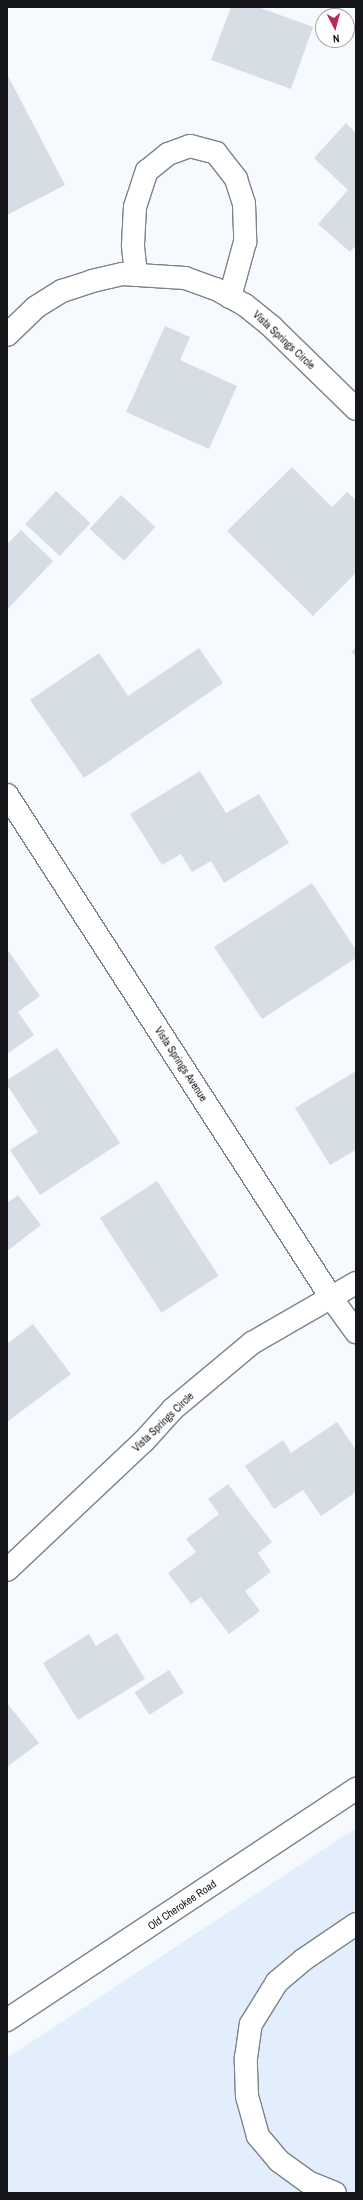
<!DOCTYPE html>
<html>
<head>
<meta charset="utf-8">
<style>
	body { margin:0 }
	#map { position:relative; width:363px; height:2200px; overflow:hidden; background:#f6fafe; font-family:"Archivo Narrow",sans-serif }
	div>[style] { position:absolute }
	[style*='--x'] { left:calc(var(--x)*1px); top:calc(var(--y)*1px); width:calc(var(--w)*1px); rotate:calc(var(--a)*1deg) }
	.built>* { inset:0; background:#e2eefc }
	.building>* { inset:0; background:#d6dde5; transform-origin:0 0 }
	.roads { filter:drop-shadow(1px 0 #7c8289) drop-shadow(-1px 0 #7c8289) drop-shadow(0 1px #7c8289) drop-shadow(0 -1px #7c8289) }
	.minor>* { height:22px; margin:-11px; padding:0 11px; transform-origin:11px; border-radius:11px; background:#fff }
	span { translate:-50% -50%; white-space:nowrap; text-align:center; line-height:1.15; -webkit-text-stroke:3.5px #fff; paint-order:stroke }
	.street-label { font-size:11px; color:#141619 }
	.frame { position:absolute; inset:0; border:8px solid #141619; pointer-events:none }
	.north { position:absolute; left:315px; top:8px; width:40px; height:40px; box-sizing:border-box; background:#fff; border:1px solid #a1a2a3; border-radius:50%; rotate:174deg; font-size:11px; font-weight:700; line-height:16px; text-align:center; color:#141619 }
	.north::after { content:''; display:block; margin:auto; width:14px; height:18px; background:#b92953; clip-path:polygon(50% 0,100% 100%,50% 72%,0 100%) }
</style>
</head>
<body>
<div id="map">
	<div class="built">
		<i style="clip-path:polygon(356px 1828px,356px 2193px,7px 2193px,7px 2058px)"></i>
	</div>
	<div class="building">
		<i style="clip-path:polygon(231px 7px,258px 7px,313px 27px,291px 89px,211px 60px)"></i>
		<i style="clip-path:polygon(7px 74px,65px 185px,7px 215px)"></i>
		<i style="clip-path:polygon(346px 123px,356px 133px,356px 245px,350px 252px,318px 224px,348px 190px,314px 158px)"></i>
		<i style="clip-path:polygon(165px 326px,190px 337px,180px 360px,237px 386px,209px 449px,126px 412px)"></i>
		<i style="clip-path:polygon(292px 467px,332px 507px,347px 492px,356px 500px,356px 573px,313px 616px,227px 531px)"></i>
		<i style="left:56px;top:491px;width:47px;height:45px;rotate:43deg"></i>
		<i style="left:121px;top:495px;width:47px;height:46px;rotate:43deg"></i>
		<i style="clip-path:polygon(21px 530px,53px 561px,7px 610px,7px 544px)"></i>
		<i style="clip-path:polygon(356px 647px,356px 656px,351px 652px)"></i>
		<i style="clip-path:polygon(199px 648px,223px 683px,84px 778px,30px 700px,99px 653px,128px 696px)"></i>
		<i style="clip-path:polygon(200px 771px,226px 813px,259px 794px,289px 843px,224px 883px,211px 861px,192px 872px,181px 854px,162px 865px,130px 814px)"></i>
		<i style="clip-path:polygon(312px 883px,356px 950px,356px 958px,262px 1019px,214px 947px)"></i>
		<i style="clip-path:polygon(7px 949px,40px 996px,18px 1012px,34px 1035px,7px 1054px)"></i>
		<i style="clip-path:polygon(57px 1048px,120px 1143px,40px 1195px,10px 1150px,38px 1132px,7px 1085px,7px 1080px)"></i>
		<i style="clip-path:polygon(356px 1071px,356px 1150px,330px 1165px,295px 1108px)"></i>
		<i style="left:157px;top:1181px;width:113px;height:68px;rotate:57deg"></i>
		<i style="clip-path:polygon(18px 1195px,41px 1225px,7px 1251px,7px 1203px)"></i>
		<i style="clip-path:polygon(33px 1324px,71px 1374px,7px 1422px,7px 1344px)"></i>
		<i style="clip-path:polygon(337px 1422px,356px 1450px,356px 1492px,321px 1516px,303px 1490px,274px 1509px,245px 1466px,283px 1440px,291px 1453px)"></i>
		<i style="clip-path:polygon(228px 1484px,272px 1542px,258px 1553px,271px 1572px,245px 1591px,260px 1611px,229px 1634px,201px 1597px,191px 1604px,168px 1573px,196px 1552px,186px 1539px,219px 1514px,208px 1499px)"></i>
		<i style="clip-path:polygon(117px 1633px,145px 1679px,78px 1720px,43px 1663px,89px 1634px,96px 1646px)"></i>
		<i style="left:169px;top:1670px;width:27px;height:41px;rotate:57deg"></i>
		<i style="clip-path:polygon(7px 1703px,39px 1743px,7px 1767px)"></i>
	</div>
	<div class="roads">
		<div class="minor">
			<i style="--x:136;--y:275;--w:30;--a:-96"></i>
			<i style="--x:133;--y:245;--w:38;--a:-87"></i>
			<i style="--x:135;--y:207;--w:38;--a:-72"></i>
			<i style="--x:147;--y:171;--w:27;--a:-39"></i>
			<i style="--x:168;--y:154;--w:23;--a:-20"></i>
			<i style="--x:190;--y:146;--w:27;--a:15"></i>
			<i style="--x:216;--y:153;--w:33;--a:52"></i>
			<i style="--x:236;--y:179;--w:26;--a:72"></i>
			<i style="--x:244;--y:204;--w:38;--a:88"></i>
			<i style="--x:245;--y:242;--w:57;--a:105.3"></i>
			<i style="--x:7;--y:335;--w:40;--a:-44"></i>
			<i style="--x:36;--y:307;--w:31;--a:-32"></i>
			<i style="--x:62;--y:291;--w:32;--a:-18"></i>
			<i style="--x:92;--y:281;--w:31;--a:-13"></i>
			<i style="--x:122;--y:274;--w:63;--a:3.6"></i>
			<i style="--x:185;--y:278;--w:33;--a:20"></i>
			<i style="--x:216;--y:289;--w:33;--a:29"></i>
			<i style="--x:245;--y:305;--w:35;--a:39"></i>
			<i style="--x:272;--y:327;--w:117;--a:44.3"></i>
			<i style="--x:7;--y:795;--w:600;--a:57.18"></i>
			<i style="--x:332;--y:1299;--w:41;--a:54"></i>
			<i style="--x:7;--y:1570;--w:188;--a:-43.3"></i>
			<i style="--x:144;--y:1441;--w:43;--a:-47.8"></i>
			<i style="--x:173;--y:1409;--w:103;--a:-39.9"></i>
			<i style="--x:252;--y:1343;--w:120;--a:-30"></i>
			<i style="--x:7;--y:2020;--w:419;--a:-33.5"></i>
			<i style="--x:335;--y:2193;--w:29;--a:-158"></i>
			<i style="--x:308;--y:2182;--w:36;--a:-144"></i>
			<i style="--x:279;--y:2161;--w:33;--a:-130"></i>
			<i style="--x:258;--y:2136;--w:41;--a:-105.4"></i>
			<i style="--x:247;--y:2096;--w:38;--a:-92"></i>
			<i style="--x:246;--y:2058;--w:34;--a:-82"></i>
			<i style="--x:251;--y:2024;--w:49;--a:-58.2"></i>
			<i style="--x:277;--y:1982;--w:34;--a:-40"></i>
			<i style="--x:303;--y:1960;--w:64;--a:-34.2"></i>
		</div>
	</div>
	<div class="street-label">
		<span style="left:284px;top:340px;rotate:43deg">Vista Springs Circle</span>
		<span style="left:181px;top:1064px;rotate:57deg">Vista Springs Avenue</span>
		<span style="left:163px;top:1422px;rotate:-44deg">Vista Springs Circle</span>
		<span style="left:182px;top:1905px;rotate:-34deg">Old Cherokee Road</span>
	</div>
	<div class="frame"></div>
	<div class="north">N</div>
</div>
</body>
</html>
